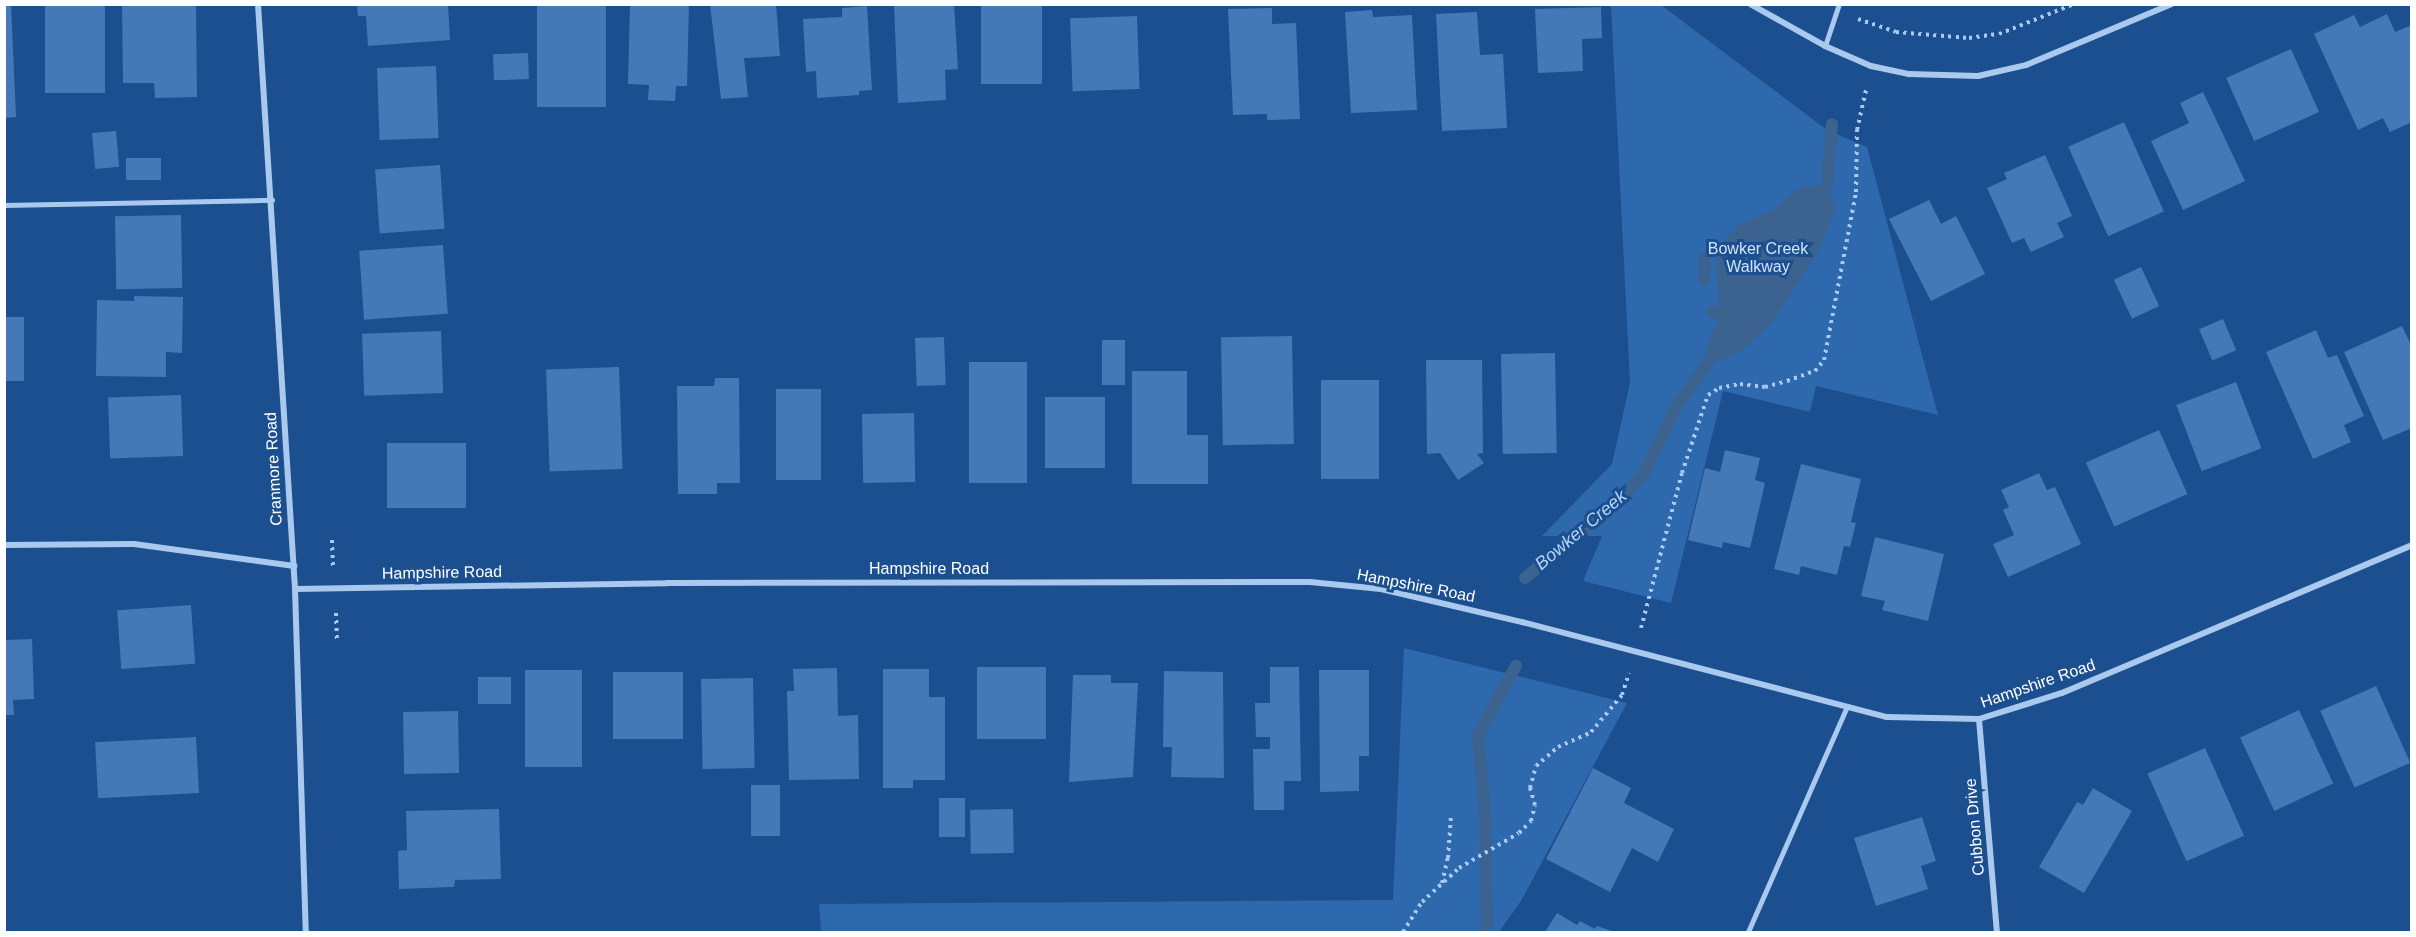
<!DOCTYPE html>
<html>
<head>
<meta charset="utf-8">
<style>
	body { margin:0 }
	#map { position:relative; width:2416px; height:937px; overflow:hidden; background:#1b4f8f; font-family:Helvetica,sans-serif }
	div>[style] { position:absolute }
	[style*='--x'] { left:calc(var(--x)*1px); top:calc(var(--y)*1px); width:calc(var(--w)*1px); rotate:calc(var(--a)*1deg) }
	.green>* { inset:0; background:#2e69ad }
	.water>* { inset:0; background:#3c6290 }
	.stream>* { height:12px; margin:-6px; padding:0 6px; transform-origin:6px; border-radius:6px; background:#3c6290 }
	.building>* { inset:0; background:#4478b7; transform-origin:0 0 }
	.path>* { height:4px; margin-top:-2px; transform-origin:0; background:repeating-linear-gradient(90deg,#a9c9ee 0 3px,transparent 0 7.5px) }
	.service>* { height:4.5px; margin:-2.25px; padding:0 2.25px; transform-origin:2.25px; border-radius:2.25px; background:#a9c9ee }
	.minor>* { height:6px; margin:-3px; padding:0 3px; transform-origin:3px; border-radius:3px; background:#a9c9ee }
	span { translate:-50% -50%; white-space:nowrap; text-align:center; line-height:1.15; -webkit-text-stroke:6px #1b4f8f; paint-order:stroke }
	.park-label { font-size:16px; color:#cfe3fa }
	.street-label { font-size:16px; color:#fff }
	.water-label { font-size:18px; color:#b5d3f5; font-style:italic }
	.frame { position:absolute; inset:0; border:6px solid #fff; pointer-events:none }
</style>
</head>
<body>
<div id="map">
	<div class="green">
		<i style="clip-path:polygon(1611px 5px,1661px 5px,1827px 130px,1867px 147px,1938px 415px,1816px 386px,1810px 412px,1723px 391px,1671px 603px,1583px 581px,1602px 536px,1542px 536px,1612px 464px,1630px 383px)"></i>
		<i style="clip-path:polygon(1404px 648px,1627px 703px,1521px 901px,1499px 932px,821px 932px,819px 904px,1393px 900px)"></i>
	</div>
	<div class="water">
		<i style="clip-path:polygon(1827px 184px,1836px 208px,1818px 252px,1770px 325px,1743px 349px,1726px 359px,1711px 358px,1706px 348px,1720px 316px,1716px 267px,1723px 242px,1739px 225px,1772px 211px,1801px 187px)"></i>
	</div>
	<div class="stream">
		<i style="--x:1827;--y:184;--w:60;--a:-85.2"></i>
		<i style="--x:1704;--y:280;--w:22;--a:-87"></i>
		<i style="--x:1712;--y:311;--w:9;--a:32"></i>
		<i style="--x:1525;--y:578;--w:114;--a:-39.3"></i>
		<i style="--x:1613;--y:506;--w:43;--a:-45.9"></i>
		<i style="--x:1643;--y:475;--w:73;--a:-64.1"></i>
		<i style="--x:1675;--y:409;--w:62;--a:-54.8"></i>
		<i style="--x:1483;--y:932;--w:8;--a:-60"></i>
		<i style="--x:1487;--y:925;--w:111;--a:-91"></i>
		<i style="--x:1485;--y:814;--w:79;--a:-95.1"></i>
		<i style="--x:1478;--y:735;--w:79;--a:-61.2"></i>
	</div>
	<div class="building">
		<i style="clip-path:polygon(4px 4px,11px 4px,16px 117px,4px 118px)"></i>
		<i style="left:45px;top:4px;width:60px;height:89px"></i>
		<i style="clip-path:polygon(122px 4px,196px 4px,197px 97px,155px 98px,154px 83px,123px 83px)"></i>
		<i style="clip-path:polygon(357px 4px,448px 4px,450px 40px,368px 46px,366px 16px,358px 16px)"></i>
		<i style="left:537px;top:4px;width:69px;height:103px"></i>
		<i style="clip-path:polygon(630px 4px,689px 4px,687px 86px,676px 86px,675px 101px,648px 100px,649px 85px,628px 84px)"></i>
		<i style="clip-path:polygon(710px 4px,776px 4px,780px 56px,744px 58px,748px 97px,721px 99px)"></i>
		<i style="clip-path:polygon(900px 4px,954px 4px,958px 69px,945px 70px,946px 100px,898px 103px,894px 5px)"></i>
		<i style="left:981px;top:4px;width:61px;height:80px"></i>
		<i style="clip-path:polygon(867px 6px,872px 90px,859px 91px,859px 95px,817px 98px,816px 71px,806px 72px,803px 19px,842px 17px,842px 8px)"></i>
		<i style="clip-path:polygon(1601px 7px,1602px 38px,1582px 39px,1583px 71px,1538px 73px,1535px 9px)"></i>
		<i style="clip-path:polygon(1272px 8px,1272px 24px,1296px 23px,1300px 119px,1267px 120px,1267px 114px,1233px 115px,1228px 9px)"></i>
		<i style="clip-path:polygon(1372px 10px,1373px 17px,1412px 15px,1417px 110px,1351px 113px,1345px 12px)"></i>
		<i style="clip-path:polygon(1477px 12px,1480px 55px,1503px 54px,1507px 128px,1442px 131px,1436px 14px)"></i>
		<i style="clip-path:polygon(2387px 14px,2395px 32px,2412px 25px,2412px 122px,2390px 132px,2383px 118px,2358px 130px,2314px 34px,2354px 15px,2360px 27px)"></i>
		<i style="left:1137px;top:16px;width:73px;height:67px;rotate:88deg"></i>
		<i style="left:2291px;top:49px;width:69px;height:71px;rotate:66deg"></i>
		<i style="left:528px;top:53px;width:26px;height:35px;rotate:88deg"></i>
		<i style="left:436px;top:66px;width:72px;height:59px;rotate:88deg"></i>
		<i style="clip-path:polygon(2203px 92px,2245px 181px,2183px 210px,2151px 141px,2189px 123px,2180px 103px)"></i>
		<i style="left:2124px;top:122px;width:98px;height:61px;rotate:66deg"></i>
		<i style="left:116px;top:131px;width:36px;height:24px;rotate:85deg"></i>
		<i style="clip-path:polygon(2045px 155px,2072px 216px,2057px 223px,2064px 237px,2031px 252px,2024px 238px,2012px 243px,1987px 188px,2007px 179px,2004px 173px)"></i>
		<i style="left:161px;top:158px;width:22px;height:35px;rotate:90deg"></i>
		<i style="left:440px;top:165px;width:64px;height:65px;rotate:86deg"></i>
		<i style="clip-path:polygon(1929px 200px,1941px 224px,1956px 216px,1985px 274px,1931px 301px,1889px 219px)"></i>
		<i style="left:181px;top:215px;width:73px;height:66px;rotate:89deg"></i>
		<i style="left:443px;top:245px;width:69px;height:84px;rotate:86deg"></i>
		<i style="left:2141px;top:267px;width:43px;height:30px;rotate:65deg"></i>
		<i style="clip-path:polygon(134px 296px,183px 297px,182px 353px,166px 352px,166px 377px,96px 376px,97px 300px,134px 301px)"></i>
		<i style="left:4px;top:317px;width:20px;height:64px"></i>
		<i style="left:2223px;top:319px;width:34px;height:26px;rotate:67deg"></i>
		<i style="clip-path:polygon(2402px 326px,2412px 347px,2412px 428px,2383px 440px,2344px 352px)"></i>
		<i style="clip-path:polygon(2316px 330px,2328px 358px,2337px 355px,2364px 416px,2344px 425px,2351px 442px,2313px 459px,2266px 352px)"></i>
		<i style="left:441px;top:331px;width:62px;height:79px;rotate:88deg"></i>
		<i style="left:1292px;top:336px;width:108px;height:71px;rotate:89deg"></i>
		<i style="left:944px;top:337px;width:48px;height:29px;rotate:88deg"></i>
		<i style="left:1102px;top:340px;width:23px;height:45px"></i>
		<i style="left:1555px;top:353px;width:100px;height:54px;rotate:89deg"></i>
		<i style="clip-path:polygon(1426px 360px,1482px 360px,1483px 453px,1477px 454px,1484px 463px,1458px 480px,1440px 453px,1427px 454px)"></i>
		<i style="left:1027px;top:362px;width:121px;height:58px;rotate:90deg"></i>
		<i style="left:619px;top:367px;width:102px;height:73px;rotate:88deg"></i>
		<i style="clip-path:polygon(1132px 371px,1187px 371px,1187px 435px,1208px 435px,1208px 484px,1132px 484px)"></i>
		<i style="clip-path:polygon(715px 378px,739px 378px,740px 483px,717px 483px,717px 494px,678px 494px,677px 386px,714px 386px)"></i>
		<i style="left:1321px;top:380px;width:58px;height:99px"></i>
		<i style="left:2236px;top:382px;width:71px;height:64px;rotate:69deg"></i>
		<i style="left:776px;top:389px;width:45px;height:91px"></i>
		<i style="left:181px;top:395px;width:61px;height:73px;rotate:88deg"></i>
		<i style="left:1045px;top:397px;width:60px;height:71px"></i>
		<i style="left:914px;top:413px;width:69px;height:52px;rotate:89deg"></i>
		<i style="left:2159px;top:430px;width:70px;height:80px;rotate:66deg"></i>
		<i style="left:387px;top:443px;width:79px;height:65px"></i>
		<i style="clip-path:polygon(1725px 450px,1760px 458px,1755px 480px,1765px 483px,1750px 548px,1723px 542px,1722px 548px,1688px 540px,1705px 468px,1720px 472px)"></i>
		<i style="clip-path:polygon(1801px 464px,1861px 479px,1851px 522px,1856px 523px,1850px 547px,1844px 546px,1837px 575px,1801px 566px,1799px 575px,1774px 569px)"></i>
		<i style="clip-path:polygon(2039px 473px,2047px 490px,2055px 487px,2081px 544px,2008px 577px,1993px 544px,2014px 535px,2003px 510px,2009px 507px,2001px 490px)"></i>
		<i style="clip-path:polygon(1875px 537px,1944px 554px,1928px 621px,1882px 610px,1885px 601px,1861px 596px)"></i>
		<i style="left:191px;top:605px;width:59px;height:74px;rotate:86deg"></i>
		<i style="clip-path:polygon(32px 639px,34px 699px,13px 700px,14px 715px,4px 715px,4px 640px)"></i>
		<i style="left:977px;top:667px;width:69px;height:72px"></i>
		<i style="clip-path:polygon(1270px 667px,1299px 667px,1301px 781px,1284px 781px,1284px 810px,1254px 810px,1253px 749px,1270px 749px,1270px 737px,1256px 737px,1255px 703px,1270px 703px)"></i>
		<i style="clip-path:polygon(837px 668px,838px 716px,858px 715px,859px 779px,789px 780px,787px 691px,794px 691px,793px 669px)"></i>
		<i style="clip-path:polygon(883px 669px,929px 669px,929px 697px,945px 697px,945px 780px,913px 780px,913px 788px,883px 788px)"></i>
		<i style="left:525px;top:670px;width:57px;height:97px"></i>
		<i style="clip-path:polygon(1319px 670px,1369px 670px,1369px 756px,1359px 756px,1359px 791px,1320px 792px)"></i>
		<i style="clip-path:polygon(1164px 671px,1223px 672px,1224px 778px,1171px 777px,1172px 747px,1163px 747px)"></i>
		<i style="left:613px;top:672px;width:70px;height:67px"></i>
		<i style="clip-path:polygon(1073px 675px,1111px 675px,1111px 683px,1138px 683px,1133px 777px,1069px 782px)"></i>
		<i style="left:478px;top:677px;width:33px;height:27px"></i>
		<i style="left:753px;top:678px;width:90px;height:52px;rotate:89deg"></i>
		<i style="left:2376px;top:686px;width:84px;height:61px;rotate:66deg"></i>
		<i style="left:2299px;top:710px;width:81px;height:65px;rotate:65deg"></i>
		<i style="left:458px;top:711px;width:62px;height:55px;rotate:89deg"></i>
		<i style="left:196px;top:737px;width:56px;height:101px;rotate:87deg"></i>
		<i style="left:2205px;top:748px;width:96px;height:63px;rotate:66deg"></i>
		<i style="clip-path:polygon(1593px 768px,1631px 788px,1624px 803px,1674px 829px,1658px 862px,1632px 848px,1610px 892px,1546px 859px)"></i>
		<i style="left:751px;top:785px;width:29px;height:51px"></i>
		<i style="clip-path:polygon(2093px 788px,2132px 811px,2084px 893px,2039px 867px,2077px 802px,2083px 805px)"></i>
		<i style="left:939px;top:798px;width:26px;height:39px"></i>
		<i style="clip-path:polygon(499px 809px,501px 879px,455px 880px,454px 887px,399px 889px,398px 851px,407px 850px,406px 811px)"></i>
		<i style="left:1013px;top:809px;width:44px;height:43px;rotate:89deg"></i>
		<i style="clip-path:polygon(1922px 817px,1936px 861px,1921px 866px,1928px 889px,1876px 906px,1854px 838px)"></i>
		<i style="clip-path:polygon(1557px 913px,1577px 925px,1580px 921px,1595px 929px,1597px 926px,1615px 932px,1545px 932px)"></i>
	</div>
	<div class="path">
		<i style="--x:1858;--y:19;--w:40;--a:18.9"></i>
		<i style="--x:1896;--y:32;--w:73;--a:4.7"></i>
		<i style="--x:1969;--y:38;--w:30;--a:-8"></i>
		<i style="--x:1999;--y:34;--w:81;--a:-21.8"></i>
		<i style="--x:332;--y:540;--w:26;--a:88"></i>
		<i style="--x:336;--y:613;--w:26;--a:88"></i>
		<i style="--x:1641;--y:628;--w:160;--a:-75.2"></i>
		<i style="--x:1682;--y:473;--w:82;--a:-71.6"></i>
		<i style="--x:1708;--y:395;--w:13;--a:-32"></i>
		<i style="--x:1719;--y:388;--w:21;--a:-11"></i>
		<i style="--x:1740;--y:384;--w:25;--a:7"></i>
		<i style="--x:1765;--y:387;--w:23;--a:-15"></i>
		<i style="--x:1787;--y:381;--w:30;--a:-20"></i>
		<i style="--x:1815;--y:371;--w:14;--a:-51"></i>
		<i style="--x:1824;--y:360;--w:171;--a:-79.2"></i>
		<i style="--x:1856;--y:192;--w:62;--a:-89.1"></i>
		<i style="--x:1857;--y:130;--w:41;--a:-77.3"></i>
		<i style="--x:1442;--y:883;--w:26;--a:-77"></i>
		<i style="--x:1448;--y:858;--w:43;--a:-86"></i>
		<i style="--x:1403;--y:932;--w:36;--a:-58"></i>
		<i style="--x:1422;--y:902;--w:50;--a:-42.6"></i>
		<i style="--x:1459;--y:868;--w:69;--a:-30.3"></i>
		<i style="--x:1519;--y:833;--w:17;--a:-45"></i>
		<i style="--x:1531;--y:821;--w:16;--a:-76"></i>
		<i style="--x:1535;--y:805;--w:18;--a:-106"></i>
		<i style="--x:1530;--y:788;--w:23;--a:-75"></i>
		<i style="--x:1536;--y:766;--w:29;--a:-41"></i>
		<i style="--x:1558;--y:747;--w:36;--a:-24"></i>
		<i style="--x:1591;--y:732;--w:48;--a:-50"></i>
		<i style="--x:1622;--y:695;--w:23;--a:-72"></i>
	</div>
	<div class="service">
		<i style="--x:1825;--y:46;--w:44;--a:-71.6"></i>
		<i style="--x:4;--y:205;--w:268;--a:-1.1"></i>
		<i style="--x:1748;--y:932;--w:246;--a:-66.3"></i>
	</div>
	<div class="minor">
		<i style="--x:258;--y:4;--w:586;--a:86.38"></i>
		<i style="--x:295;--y:589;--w:343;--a:88.2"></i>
		<i style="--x:1750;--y:4;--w:86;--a:29.2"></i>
		<i style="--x:1825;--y:46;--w:50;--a:23.5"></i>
		<i style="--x:1871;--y:66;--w:39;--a:12"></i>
		<i style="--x:1909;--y:74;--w:69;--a:1.7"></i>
		<i style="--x:1978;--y:76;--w:49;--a:-12.9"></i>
		<i style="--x:2026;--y:65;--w:158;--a:-22.7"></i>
		<i style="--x:4;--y:545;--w:130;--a:-0.4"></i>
		<i style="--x:134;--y:544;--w:162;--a:7.8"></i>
		<i style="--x:295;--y:589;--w:372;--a:-0.9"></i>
		<i style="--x:667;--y:583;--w:643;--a:-0.09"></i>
		<i style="--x:1310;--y:582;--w:71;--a:5.6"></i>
		<i style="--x:1381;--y:589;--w:145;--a:13.2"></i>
		<i style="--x:1522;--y:622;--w:377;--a:14.6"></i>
		<i style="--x:1887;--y:717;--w:92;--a:1.2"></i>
		<i style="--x:1979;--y:719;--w:87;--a:-17.4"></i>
		<i style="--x:2062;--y:693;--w:380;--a:-22.9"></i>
		<i style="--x:1979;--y:719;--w:214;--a:85.2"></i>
	</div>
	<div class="park-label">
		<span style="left:1758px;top:258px">Bowker Creek<br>Walkway</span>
	</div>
	<div class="street-label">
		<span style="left:274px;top:469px;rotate:-93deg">Cranmore Road</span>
		<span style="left:929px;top:569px">Hampshire Road</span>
		<span style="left:442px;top:573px;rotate:-1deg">Hampshire Road</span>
		<span style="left:1416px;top:586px;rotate:11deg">Hampshire Road</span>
		<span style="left:2038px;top:684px;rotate:-19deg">Hampshire Road</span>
		<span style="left:1975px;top:827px;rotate:-95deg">Cubbon Drive</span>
	</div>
	<div class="water-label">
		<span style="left:1581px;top:530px;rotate:-40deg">Bowker Creek</span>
	</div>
	<div class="frame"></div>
</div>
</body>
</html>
